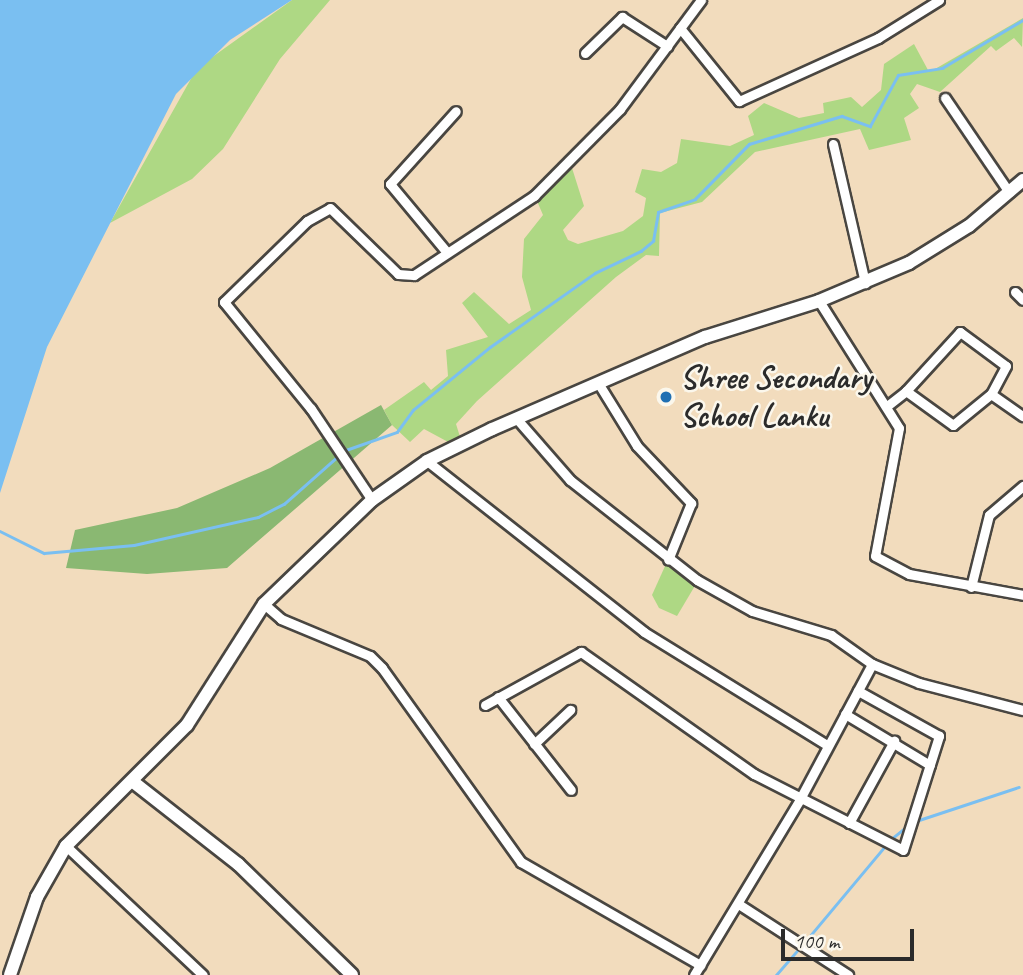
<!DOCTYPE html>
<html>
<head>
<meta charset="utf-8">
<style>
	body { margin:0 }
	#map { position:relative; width:1023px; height:975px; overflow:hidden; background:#f2dcbd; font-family:Caveat,sans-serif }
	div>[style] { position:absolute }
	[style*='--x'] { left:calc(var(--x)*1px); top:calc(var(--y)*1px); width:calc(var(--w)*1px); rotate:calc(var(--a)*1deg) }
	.green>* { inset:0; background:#aed884 }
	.forest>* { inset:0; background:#8ab872 }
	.water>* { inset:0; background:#7abff1 }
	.stream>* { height:2.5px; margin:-1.25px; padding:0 1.25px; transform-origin:1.25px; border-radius:1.25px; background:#7abff1 }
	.roads { filter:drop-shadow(2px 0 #494641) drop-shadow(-2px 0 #494641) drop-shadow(0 2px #494641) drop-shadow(0 -2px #494641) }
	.street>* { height:9px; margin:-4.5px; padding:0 4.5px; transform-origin:4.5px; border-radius:4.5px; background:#fff }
	.secondary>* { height:12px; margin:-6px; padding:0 6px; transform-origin:6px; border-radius:6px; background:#fff }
	.dots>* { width:19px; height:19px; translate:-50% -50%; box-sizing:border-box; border:4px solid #fbf7ec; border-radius:50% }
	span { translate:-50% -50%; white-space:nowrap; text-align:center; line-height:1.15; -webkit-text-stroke:5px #fbf7ec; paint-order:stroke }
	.poi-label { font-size:33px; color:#2b2b2b; font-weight:700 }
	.left { translate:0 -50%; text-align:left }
	.scale { position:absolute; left:781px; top:929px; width:133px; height:32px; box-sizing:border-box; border:4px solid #2b2b2b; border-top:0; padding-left:9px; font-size:21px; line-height:24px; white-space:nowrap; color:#2b2b2b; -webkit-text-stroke:5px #fbf7ec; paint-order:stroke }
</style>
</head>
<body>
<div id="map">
	<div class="green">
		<i style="clip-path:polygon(292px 0,330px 0,280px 59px,223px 149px,192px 179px,110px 223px,197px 68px)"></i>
		<i style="clip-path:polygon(1023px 18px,1022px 47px,1014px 38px,996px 51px,991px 46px,940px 92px,917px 84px,910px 94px,919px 108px,904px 118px,911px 140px,869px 150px,860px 129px,755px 152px,702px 202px,660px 213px,659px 256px,646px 255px,616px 277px,477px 401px,456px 424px,461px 440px,450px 443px,424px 429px,410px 442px,392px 425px,384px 410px,424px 382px,431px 390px,448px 376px,446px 350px,488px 337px,462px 303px,474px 292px,509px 324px,531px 310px,522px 277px,524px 239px,543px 215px,537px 201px,572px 168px,584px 206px,563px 230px,568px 240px,578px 244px,623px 231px,643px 216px,646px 198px,635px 192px,642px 169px,661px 172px,677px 163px,681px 139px,730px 146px,754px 135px,748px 116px,764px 103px,799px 118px,824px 113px,823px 103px,851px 97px,862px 107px,881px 90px,884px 64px,914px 44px,928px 70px,935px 69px)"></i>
		<i style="clip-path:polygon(666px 564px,696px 584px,677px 616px,659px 608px,652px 595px)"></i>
	</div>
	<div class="forest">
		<i style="clip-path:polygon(381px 405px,392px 425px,227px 568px,147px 574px,66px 568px,75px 530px,177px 508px,270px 468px)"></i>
	</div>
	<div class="water">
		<i style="clip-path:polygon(0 0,292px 0,230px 40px,176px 94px,47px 347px,0 493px)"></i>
	</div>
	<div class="stream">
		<i style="--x:343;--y:451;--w:57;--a:-19.4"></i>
		<i style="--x:397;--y:432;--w:27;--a:-54"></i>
		<i style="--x:413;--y:410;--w:99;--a:-39.3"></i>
		<i style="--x:490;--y:347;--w:128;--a:-35.2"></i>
		<i style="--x:595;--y:273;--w:51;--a:-25.6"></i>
		<i style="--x:641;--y:251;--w:16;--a:-40"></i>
		<i style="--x:653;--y:241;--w:29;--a:-80"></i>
		<i style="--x:658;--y:212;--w:39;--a:-19"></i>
		<i style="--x:695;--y:199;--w:77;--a:-45.5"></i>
		<i style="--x:749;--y:144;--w:97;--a:-16.8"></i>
		<i style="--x:842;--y:116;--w:30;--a:20"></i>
		<i style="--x:870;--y:126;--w:58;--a:-61.2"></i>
		<i style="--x:898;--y:75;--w:45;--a:-9"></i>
		<i style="--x:942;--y:68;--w:94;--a:-30.7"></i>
		<i style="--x:0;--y:531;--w:49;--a:26.6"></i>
		<i style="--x:44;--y:553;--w:90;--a:-5.1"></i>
		<i style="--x:134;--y:545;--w:127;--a:-12.7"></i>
		<i style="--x:258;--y:517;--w:29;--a:-27"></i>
		<i style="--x:284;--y:504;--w:72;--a:-41.6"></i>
		<i style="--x:916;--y:821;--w:108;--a:-18.3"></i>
		<i style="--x:890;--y:840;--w:19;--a:-39"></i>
		<i style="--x:804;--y:943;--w:126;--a:-50.1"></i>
		<i style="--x:776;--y:975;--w:32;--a:-49"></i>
	</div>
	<div class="roads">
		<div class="street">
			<i style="--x:680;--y:28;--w:94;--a:51.1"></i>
			<i style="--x:739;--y:101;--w:153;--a:-24.4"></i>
			<i style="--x:878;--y:38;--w:72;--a:-31.9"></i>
			<i style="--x:585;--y:53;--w:52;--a:-44.2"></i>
			<i style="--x:622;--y:17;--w:54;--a:32.8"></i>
			<i style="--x:945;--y:98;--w:114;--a:55.8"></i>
			<i style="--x:833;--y:144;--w:143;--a:77"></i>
			<i style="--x:445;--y:250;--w:86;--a:-129.8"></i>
			<i style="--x:390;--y:184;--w:98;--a:-47.9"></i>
			<i style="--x:1015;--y:292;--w:11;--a:45"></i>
			<i style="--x:819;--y:301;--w:150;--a:57.8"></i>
			<i style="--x:899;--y:428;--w:130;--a:100.6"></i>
			<i style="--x:875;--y:556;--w:38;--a:28"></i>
			<i style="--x:909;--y:574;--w:116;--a:10.4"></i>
			<i style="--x:600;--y:386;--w:70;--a:58.3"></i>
			<i style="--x:637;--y:446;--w:79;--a:46.5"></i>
			<i style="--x:691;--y:503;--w:61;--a:112"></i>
			<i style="--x:906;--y:391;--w:80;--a:-47.5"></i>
			<i style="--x:960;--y:332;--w:57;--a:36.5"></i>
			<i style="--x:1006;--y:366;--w:32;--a:118"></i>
			<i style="--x:887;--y:406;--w:24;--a:-38"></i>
			<i style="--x:906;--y:391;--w:58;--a:35.9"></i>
			<i style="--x:953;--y:425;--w:49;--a:-39.2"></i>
			<i style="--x:991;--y:394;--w:39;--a:35"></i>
			<i style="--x:516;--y:418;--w:82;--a:48.9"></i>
			<i style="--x:570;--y:480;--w:162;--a:38.2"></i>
			<i style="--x:697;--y:580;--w:63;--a:29.4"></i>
			<i style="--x:752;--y:611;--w:83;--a:16.9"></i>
			<i style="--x:831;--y:635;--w:50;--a:35.3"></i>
			<i style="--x:872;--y:664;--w:51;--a:22"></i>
			<i style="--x:919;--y:683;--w:107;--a:14.6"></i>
			<i style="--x:427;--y:461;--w:276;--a:38.2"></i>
			<i style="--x:644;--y:632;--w:215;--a:31.7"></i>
			<i style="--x:372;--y:500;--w:110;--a:-123.8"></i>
			<i style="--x:311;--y:409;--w:138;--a:-129.1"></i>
			<i style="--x:224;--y:302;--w:116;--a:-44.3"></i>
			<i style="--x:307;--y:221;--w:26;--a:-29"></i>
			<i style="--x:330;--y:208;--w:95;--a:44.1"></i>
			<i style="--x:398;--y:274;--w:16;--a:4"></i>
			<i style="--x:414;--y:275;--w:144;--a:-33.4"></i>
			<i style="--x:534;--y:196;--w:122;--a:-45.3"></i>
			<i style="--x:620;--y:109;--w:136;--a:-53.4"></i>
			<i style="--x:971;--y:587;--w:74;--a:-76"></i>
			<i style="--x:989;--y:515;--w:45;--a:-40.5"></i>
			<i style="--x:264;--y:604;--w:23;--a:41"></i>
			<i style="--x:281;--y:619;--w:96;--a:22.6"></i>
			<i style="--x:370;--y:656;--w:17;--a:45"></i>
			<i style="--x:382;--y:668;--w:239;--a:54.4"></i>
			<i style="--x:521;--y:862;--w:207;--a:29.9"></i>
			<i style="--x:498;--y:697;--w:118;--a:51.9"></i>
			<i style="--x:485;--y:705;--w:110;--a:-28.9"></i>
			<i style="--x:581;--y:652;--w:212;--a:35.2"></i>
			<i style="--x:754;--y:774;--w:167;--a:27"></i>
			<i style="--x:903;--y:850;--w:120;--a:-72.5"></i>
			<i style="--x:939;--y:736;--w:93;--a:-150.9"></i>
			<i style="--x:845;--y:714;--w:99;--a:31"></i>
			<i style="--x:534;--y:744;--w:50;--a:-43.4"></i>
			<i style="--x:849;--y:823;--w:94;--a:-61.2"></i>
			<i style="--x:66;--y:846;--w:188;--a:43.3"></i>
			<i style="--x:740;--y:905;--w:129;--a:32.9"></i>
			<i style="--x:694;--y:975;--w:205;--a:-58.9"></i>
			<i style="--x:800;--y:799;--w:153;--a:-61.9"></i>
		</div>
		<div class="secondary">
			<i style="--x:132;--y:781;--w:135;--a:38.1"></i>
			<i style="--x:238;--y:864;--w:159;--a:44.2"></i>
			<i style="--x:10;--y:975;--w:83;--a:-70.9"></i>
			<i style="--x:37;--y:897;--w:59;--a:-60.4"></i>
			<i style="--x:66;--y:846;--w:171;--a:-45"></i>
			<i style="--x:187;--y:725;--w:143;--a:-57.5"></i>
			<i style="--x:264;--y:604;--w:150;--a:-43.9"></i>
			<i style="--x:372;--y:500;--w:67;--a:-35.3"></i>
			<i style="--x:427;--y:461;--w:72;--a:-26.2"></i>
			<i style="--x:492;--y:429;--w:232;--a:-23.4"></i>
			<i style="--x:705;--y:337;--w:120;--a:-17.5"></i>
			<i style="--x:819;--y:301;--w:98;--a:-22.9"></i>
			<i style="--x:909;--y:263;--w:70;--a:-31.7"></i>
			<i style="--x:969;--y:226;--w:71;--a:-40.4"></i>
		</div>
	</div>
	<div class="dots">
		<i style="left:666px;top:397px;background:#1f6fb2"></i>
	</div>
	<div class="poi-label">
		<span class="left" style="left:680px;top:397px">Shree Secondary<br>School Lanku</span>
	</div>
	<div class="scale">100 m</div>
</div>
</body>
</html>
